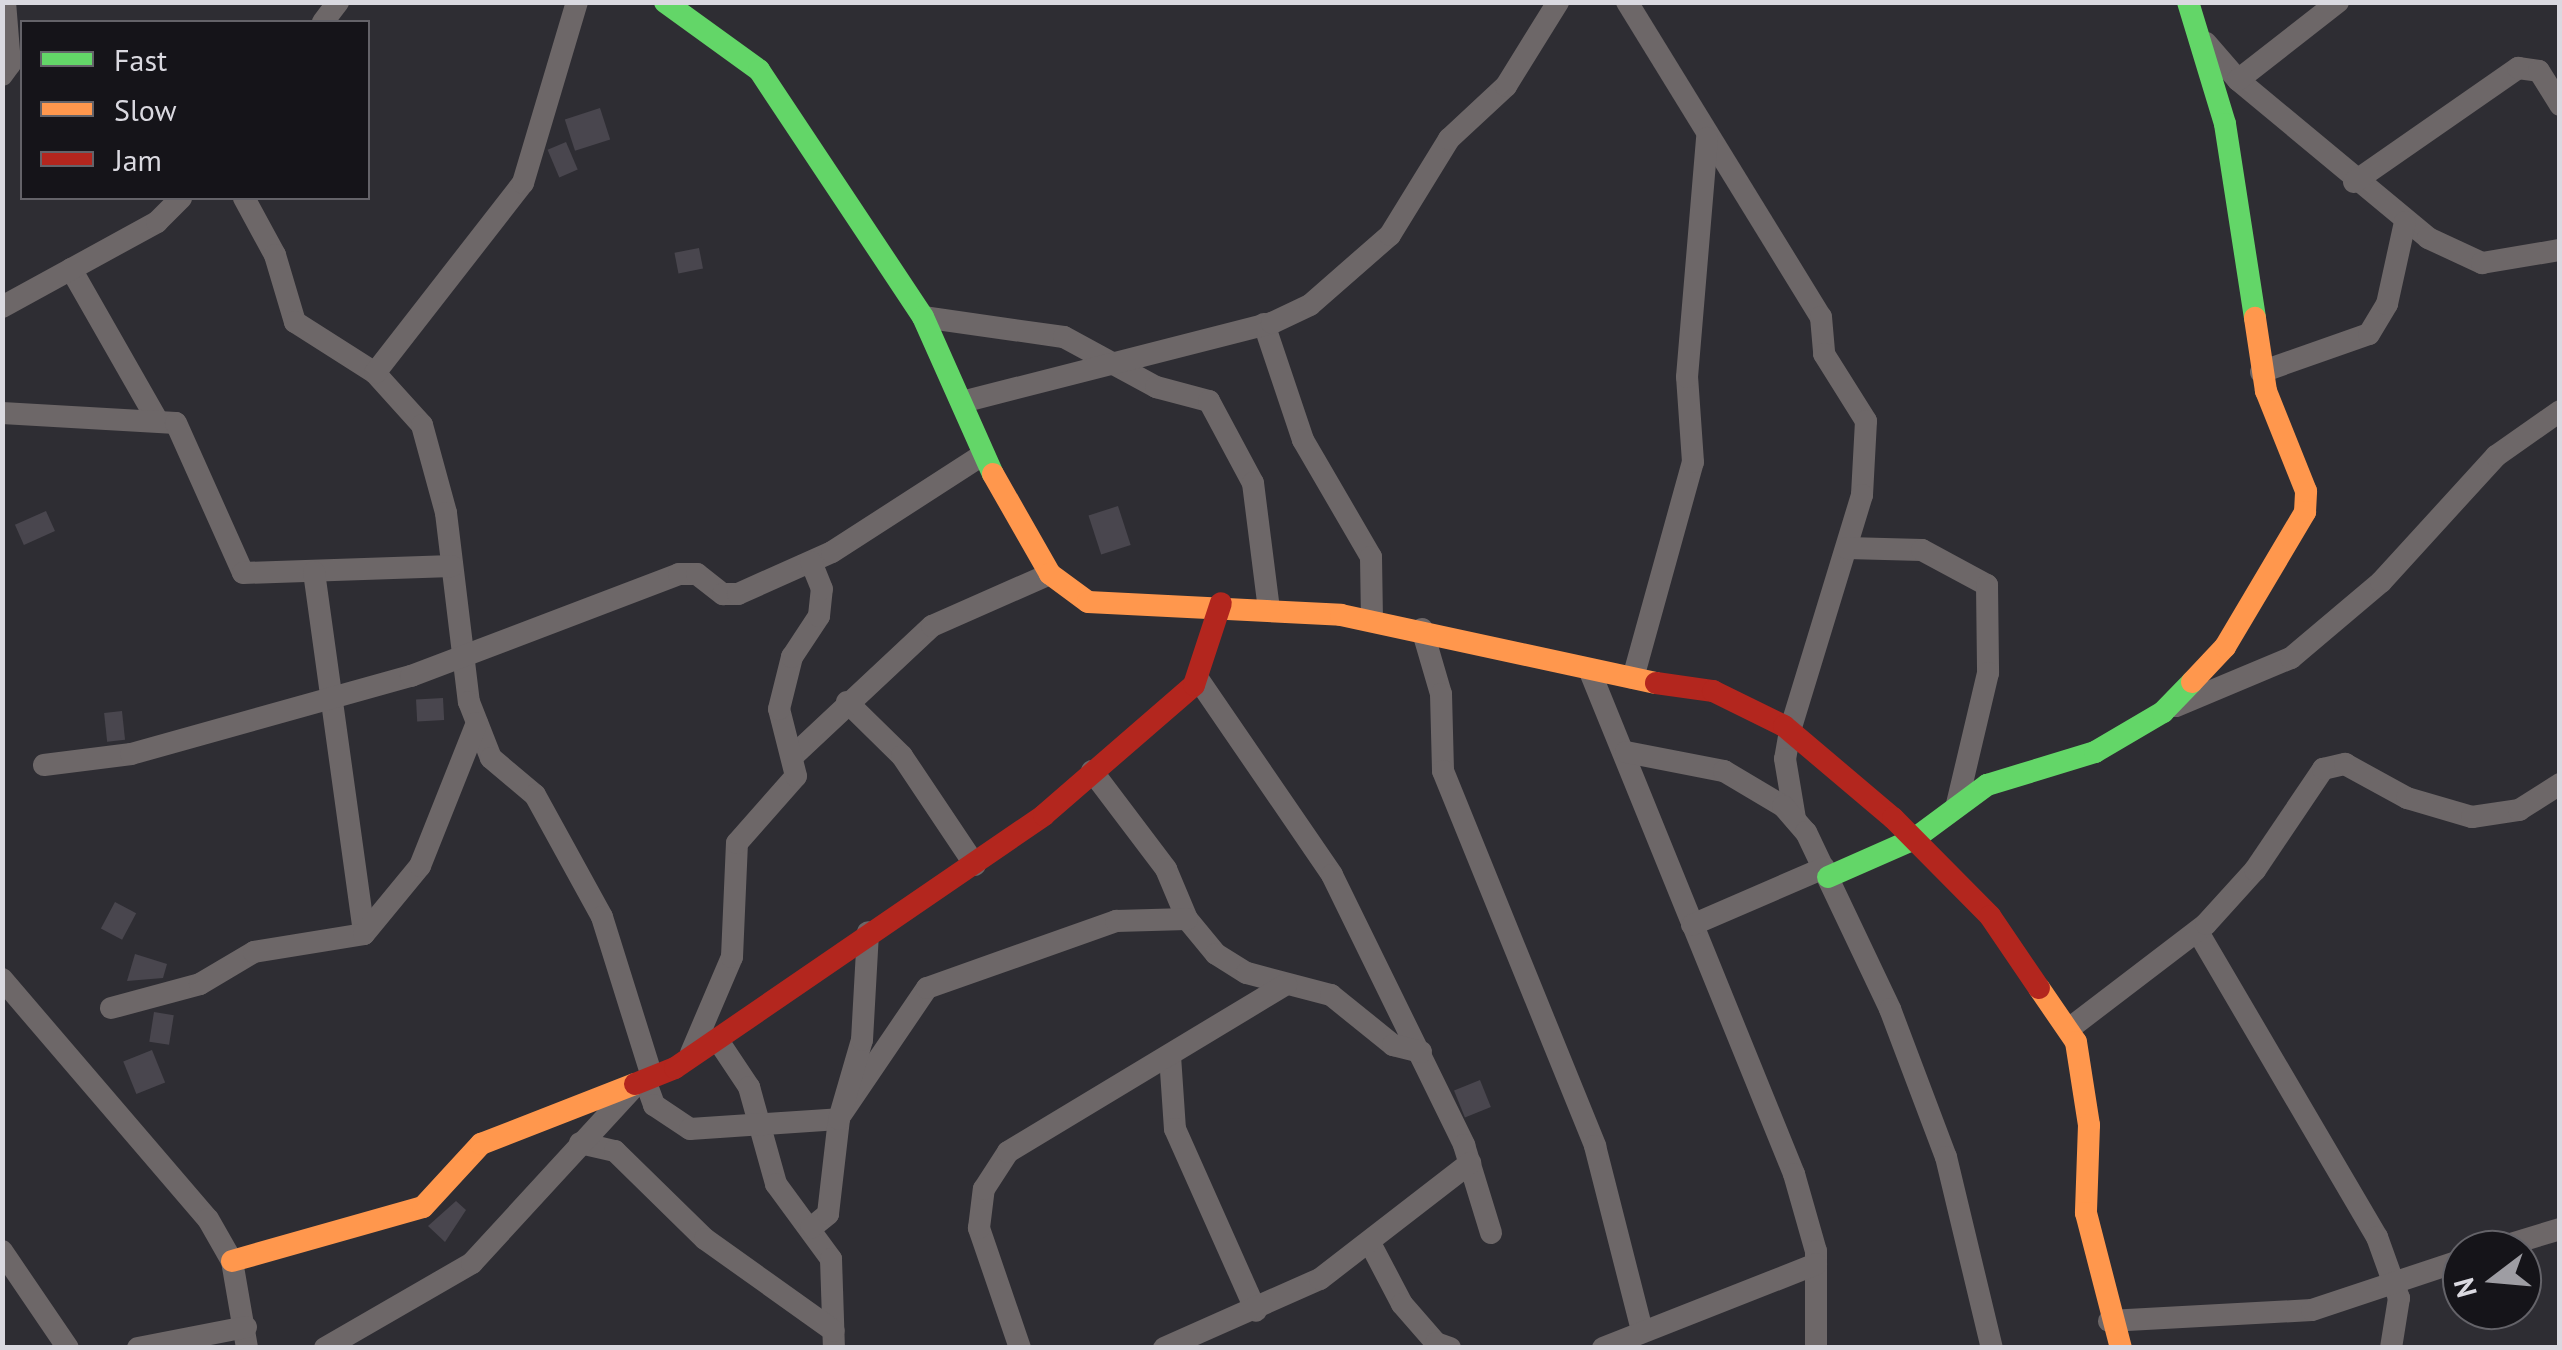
<!DOCTYPE html>
<html>
<head>
<meta charset="utf-8">
<style>
	body { margin:0 }
	#map { position:relative; width:2562px; height:1350px; overflow:hidden; background:#2e2d33; font-family:"PT Sans",sans-serif }
	div>[style] { position:absolute }
	[style*='--x'] { left:calc(var(--x)*1px); top:calc(var(--y)*1px); width:calc(var(--w)*1px); rotate:calc(var(--a)*1deg) }
	.building>* { inset:0; background:#49464e; transform-origin:0 0 }
	.street>* { height:22px; margin:-11px; padding:0 11px; transform-origin:11px; border-radius:11px; background:#6d6768 }
	.fast>* { height:22px; margin:-11px; padding:0 11px; transform-origin:11px; border-radius:11px; background:#63d668 }
	.slow>* { height:22px; margin:-11px; padding:0 11px; transform-origin:11px; border-radius:11px; background:#ff974d }
	.jam>* { height:22px; margin:-11px; padding:0 11px; transform-origin:11px; border-radius:11px; background:#b3261e }
	span { translate:-50% -50%; white-space:nowrap; text-align:center; line-height:1.15; -webkit-text-stroke:9px #151419; paint-order:stroke }
	.frame { position:absolute; inset:0; border:5px solid #dad9e0; pointer-events:none }
	.legend { position:absolute; left:20px; top:20px; width:350px; height:180px; box-sizing:border-box; background:#151419; border:2px solid #646369; margin:0; padding:12px 18px; list-style:none; font-size:30px; color:#dad9e0 }
	.legend li { display:flex; align-items:center; gap:20px; height:50px }
	.legend b { width:50px; border:2px solid #646369 }
	.north { position:absolute; left:2442px; top:1230px; width:100px; height:100px; box-sizing:border-box; background:#151419; border:2px solid #646369; border-radius:50%; rotate:254deg; font-size:28px; font-weight:700; line-height:40px; text-align:center; color:#dad9e0 }
	.north::after { content:''; display:block; margin:auto; width:35px; height:45px; background:#9e9da3; clip-path:polygon(50% 0,100% 100%,50% 72%,0 100%) }
</style>
</head>
<body>
<div id="map">
	<div class="building">
		<i style="left:600px;top:108px;width:33px;height:37px;rotate:72deg"></i>
		<i style="left:566px;top:142px;width:30px;height:20px;rotate:67deg"></i>
		<i style="left:699px;top:248px;width:21px;height:25px;rotate:79deg"></i>
		<i style="left:1118px;top:506px;width:41px;height:31px;rotate:72deg"></i>
		<i style="left:46px;top:511px;width:22px;height:34px;rotate:66deg"></i>
		<i style="left:443px;top:698px;width:22px;height:27px;rotate:87deg"></i>
		<i style="left:122px;top:711px;width:29px;height:18px;rotate:84deg"></i>
		<i style="left:115px;top:902px;width:24px;height:30px;rotate:28deg"></i>
		<i style="clip-path:polygon(135px 954px,167px 964px,163px 978px,127px 981px)"></i>
		<i style="left:154px;top:1012px;width:20px;height:30px;rotate:9deg"></i>
		<i style="left:152px;top:1050px;width:35px;height:31px;rotate:68deg"></i>
		<i style="left:1480px;top:1080px;width:29px;height:28px;rotate:68deg"></i>
		<i style="clip-path:polygon(456px 1201px,466px 1210px,445px 1242px,428px 1226px)"></i>
	</div>
	<div class="street">
		<i style="--x:1627;--y:2;--w:370;--a:58.4"></i>
		<i style="--x:1821;--y:317;--w:37;--a:85"></i>
		<i style="--x:1824;--y:354;--w:79;--a:57.9"></i>
		<i style="--x:1866;--y:421;--w:74;--a:93.1"></i>
		<i style="--x:1862;--y:495;--w:247;--a:107"></i>
		<i style="--x:1790;--y:731;--w:28;--a:100"></i>
		<i style="--x:1785;--y:759;--w:61;--a:80.5"></i>
		<i style="--x:323;--y:22;--w:25;--a:-53"></i>
		<i style="--x:2206;--y:43;--w:49;--a:49.1"></i>
		<i style="--x:2238;--y:80;--w:247;--a:39.7"></i>
		<i style="--x:2428;--y:238;--w:60;--a:24.8"></i>
		<i style="--x:2482;--y:263;--w:79;--a:-9.5"></i>
		<i style="--x:2;--y:75;--w:14;--a:-54"></i>
		<i style="--x:10;--y:64;--w:62;--a:-94.6"></i>
		<i style="--x:2238;--y:80;--w:127;--a:-38"></i>
		<i style="--x:2354;--y:182;--w:200;--a:-34.8"></i>
		<i style="--x:2518;--y:68;--w:21;--a:8"></i>
		<i style="--x:2539;--y:71;--w:40;--a:58"></i>
		<i style="--x:244;--y:198;--w:65;--a:61.5"></i>
		<i style="--x:275;--y:255;--w:70;--a:73.4"></i>
		<i style="--x:295;--y:322;--w:95;--a:32.5"></i>
		<i style="--x:375;--y:373;--w:70;--a:47.9"></i>
		<i style="--x:422;--y:425;--w:91;--a:74.7"></i>
		<i style="--x:446;--y:513;--w:190;--a:83.1"></i>
		<i style="--x:469;--y:702;--w:60;--a:68.6"></i>
		<i style="--x:491;--y:758;--w:57;--a:40.1"></i>
		<i style="--x:535;--y:795;--w:139;--a:61.2"></i>
		<i style="--x:602;--y:917;--w:168;--a:72.6"></i>
		<i style="--x:71;--y:269;--w:174;--a:60.3"></i>
		<i style="--x:2;--y:307;--w:177;--a:-28.7"></i>
		<i style="--x:157;--y:222;--w:34;--a:-45"></i>
		<i style="--x:923;--y:317;--w:142;--a:8.1"></i>
		<i style="--x:1064;--y:337;--w:105;--a:28.5"></i>
		<i style="--x:1156;--y:387;--w:55;--a:14.8"></i>
		<i style="--x:1209;--y:401;--w:93;--a:61.8"></i>
		<i style="--x:1253;--y:483;--w:127;--a:82.8"></i>
		<i style="--x:1264;--y:324;--w:122;--a:71.4"></i>
		<i style="--x:1303;--y:440;--w:135;--a:59.8"></i>
		<i style="--x:1371;--y:557;--w:63;--a:89.1"></i>
		<i style="--x:2261;--y:372;--w:114;--a:-19.4"></i>
		<i style="--x:2369;--y:334;--w:35;--a:-59"></i>
		<i style="--x:2387;--y:304;--w:84;--a:-77.6"></i>
		<i style="--x:375;--y:373;--w:241;--a:-52.1"></i>
		<i style="--x:523;--y:183;--w:189;--a:-73.4"></i>
		<i style="--x:962;--y:402;--w:320;--a:-14.3"></i>
		<i style="--x:1272;--y:323;--w:42;--a:-25.3"></i>
		<i style="--x:1310;--y:305;--w:106;--a:-41.2"></i>
		<i style="--x:1390;--y:235;--w:113;--a:-58.4"></i>
		<i style="--x:1449;--y:139;--w:78;--a:-42.9"></i>
		<i style="--x:1506;--y:86;--w:99;--a:-58.2"></i>
		<i style="--x:2;--y:413;--w:174;--a:3.3"></i>
		<i style="--x:176;--y:423;--w:164;--a:65.9"></i>
		<i style="--x:243;--y:573;--w:209;--a:-1.9"></i>
		<i style="--x:1847;--y:548;--w:75;--a:1.5"></i>
		<i style="--x:1922;--y:550;--w:74;--a:28.3"></i>
		<i style="--x:1987;--y:585;--w:88;--a:89.3"></i>
		<i style="--x:1988;--y:673;--w:135;--a:103.3"></i>
		<i style="--x:314;--y:572;--w:365;--a:82.1"></i>
		<i style="--x:1422;--y:629;--w:68;--a:73.7"></i>
		<i style="--x:1441;--y:694;--w:77;--a:88.5"></i>
		<i style="--x:1443;--y:771;--w:405;--a:67.9"></i>
		<i style="--x:1595;--y:1146;--w:191;--a:75.7"></i>
		<i style="--x:1591;--y:674;--w:540;--a:67.9"></i>
		<i style="--x:1794;--y:1174;--w:80;--a:74.1"></i>
		<i style="--x:1816;--y:1251;--w:97;--a:90"></i>
		<i style="--x:1633;--y:678;--w:224;--a:-74.5"></i>
		<i style="--x:1693;--y:462;--w:85;--a:-94"></i>
		<i style="--x:1687;--y:377;--w:240;--a:-85.2"></i>
		<i style="--x:1198;--y:679;--w:237;--a:55.6"></i>
		<i style="--x:1332;--y:875;--w:301;--a:63.9"></i>
		<i style="--x:1464;--y:1145;--w:92;--a:72.9"></i>
		<i style="--x:847;--y:702;--w:77;--a:44.5"></i>
		<i style="--x:902;--y:756;--w:131;--a:56.2"></i>
		<i style="--x:2176;--y:706;--w:125;--a:-22.7"></i>
		<i style="--x:2291;--y:658;--w:118;--a:-40.2"></i>
		<i style="--x:2381;--y:582;--w:171;--a:-47.6"></i>
		<i style="--x:2496;--y:456;--w:78;--a:-35.1"></i>
		<i style="--x:1626;--y:752;--w:100;--a:11"></i>
		<i style="--x:1724;--y:771;--w:69;--a:30.7"></i>
		<i style="--x:1783;--y:806;--w:35;--a:49"></i>
		<i style="--x:1806;--y:832;--w:196;--a:64.6"></i>
		<i style="--x:1890;--y:1009;--w:158;--a:69.3"></i>
		<i style="--x:1946;--y:1157;--w:196;--a:76.5"></i>
		<i style="--x:792;--y:757;--w:192;--a:-43.1"></i>
		<i style="--x:932;--y:626;--w:129;--a:-23.8"></i>
		<i style="--x:44;--y:765;--w:88;--a:-7.2"></i>
		<i style="--x:131;--y:754;--w:291;--a:-15.6"></i>
		<i style="--x:411;--y:676;--w:287;--a:-20.8"></i>
		<i style="--x:679;--y:574;--w:18;--a:0"></i>
		<i style="--x:697;--y:574;--w:33;--a:38"></i>
		<i style="--x:723;--y:594;--w:15;--a:0"></i>
		<i style="--x:738;--y:594;--w:103;--a:-24.1"></i>
		<i style="--x:832;--y:552;--w:177;--a:-32.8"></i>
		<i style="--x:1092;--y:771;--w:123;--a:52.9"></i>
		<i style="--x:1166;--y:869;--w:54;--a:67.2"></i>
		<i style="--x:1187;--y:919;--w:45;--a:50.4"></i>
		<i style="--x:1216;--y:954;--w:36;--a:32"></i>
		<i style="--x:1247;--y:973;--w:87;--a:14.7"></i>
		<i style="--x:1331;--y:995;--w:80;--a:38.9"></i>
		<i style="--x:1393;--y:1045;--w:29;--a:14"></i>
		<i style="--x:1692;--y:925;--w:144;--a:-23.4"></i>
		<i style="--x:2198;--y:932;--w:354;--a:59.6"></i>
		<i style="--x:2377;--y:1237;--w:65;--a:70.2"></i>
		<i style="--x:2399;--y:1298;--w:51;--a:99.1"></i>
		<i style="--x:2;--y:979;--w:316;--a:49.4"></i>
		<i style="--x:208;--y:1219;--w:48;--a:60.3"></i>
		<i style="--x:232;--y:1261;--w:88;--a:80.2"></i>
		<i style="--x:111;--y:1008;--w:92;--a:-15.1"></i>
		<i style="--x:200;--y:984;--w:63;--a:-30.7"></i>
		<i style="--x:254;--y:952;--w:111;--a:-9.3"></i>
		<i style="--x:364;--y:934;--w:88;--a:-50.5"></i>
		<i style="--x:420;--y:866;--w:154;--a:-68.3"></i>
		<i style="--x:2070;--y:1028;--w:171;--a:-37.4"></i>
		<i style="--x:2206;--y:924;--w:73;--a:-47.8"></i>
		<i style="--x:2255;--y:870;--w:122;--a:-56"></i>
		<i style="--x:2323;--y:769;--w:23;--a:-13"></i>
		<i style="--x:2345;--y:764;--w:71;--a:28.7"></i>
		<i style="--x:2407;--y:798;--w:68;--a:16.3"></i>
		<i style="--x:2472;--y:817;--w:48;--a:-8.5"></i>
		<i style="--x:2519;--y:810;--w:49;--a:-32.4"></i>
		<i style="--x:717;--y:1039;--w:58;--a:56.3"></i>
		<i style="--x:749;--y:1087;--w:101;--a:74.4"></i>
		<i style="--x:776;--y:1184;--w:93;--a:53.7"></i>
		<i style="--x:831;--y:1259;--w:89;--a:88.1"></i>
		<i style="--x:691;--y:1053;--w:104;--a:-66.9"></i>
		<i style="--x:732;--y:957;--w:114;--a:-87.5"></i>
		<i style="--x:737;--y:843;--w:89;--a:-48.6"></i>
		<i style="--x:796;--y:776;--w:69;--a:-104.2"></i>
		<i style="--x:779;--y:709;--w:54;--a:-76"></i>
		<i style="--x:792;--y:657;--w:49;--a:-56.6"></i>
		<i style="--x:819;--y:616;--w:27;--a:-84"></i>
		<i style="--x:822;--y:589;--w:29;--a:-112"></i>
		<i style="--x:1170;--y:1056;--w:73;--a:86.1"></i>
		<i style="--x:1175;--y:1129;--w:199;--a:66"></i>
		<i style="--x:645;--y:1080;--w:27;--a:70"></i>
		<i style="--x:654;--y:1105;--w:43;--a:33.7"></i>
		<i style="--x:690;--y:1129;--w:149;--a:-3.8"></i>
		<i style="--x:842;--y:1113;--w:151;--a:-55.8"></i>
		<i style="--x:927;--y:988;--w:201;--a:-19.5"></i>
		<i style="--x:1116;--y:921;--w:71;--a:-1.6"></i>
		<i style="--x:580;--y:1143;--w:36;--a:13"></i>
		<i style="--x:615;--y:1151;--w:126;--a:44.4"></i>
		<i style="--x:705;--y:1239;--w:158;--a:35.5"></i>
		<i style="--x:811;--y:1228;--w:22;--a:-39"></i>
		<i style="--x:828;--y:1214;--w:96;--a:-83.4"></i>
		<i style="--x:839;--y:1119;--w:82;--a:-73.8"></i>
		<i style="--x:862;--y:1040;--w:108;--a:-86.8"></i>
		<i style="--x:1370;--y:1243;--w:69;--a:62.3"></i>
		<i style="--x:1402;--y:1304;--w:52;--a:48.9"></i>
		<i style="--x:1436;--y:1343;--w:15;--a:20"></i>
		<i style="--x:2491;--y:1250;--w:72;--a:-16.9"></i>
		<i style="--x:2;--y:1251;--w:117;--a:55.8"></i>
		<i style="--x:2109;--y:1321;--w:203;--a:-3.1"></i>
		<i style="--x:2312;--y:1310;--w:158;--a:-18.4"></i>
		<i style="--x:138;--y:1348;--w:110;--a:-11"></i>
		<i style="--x:325;--y:1348;--w:170;--a:-30"></i>
		<i style="--x:472;--y:1263;--w:236;--a:-47.4"></i>
		<i style="--x:1020;--y:1348;--w:127;--a:-108.9"></i>
		<i style="--x:979;--y:1228;--w:39;--a:-83"></i>
		<i style="--x:984;--y:1189;--w:44;--a:-57"></i>
		<i style="--x:1008;--y:1152;--w:325;--a:-31.1"></i>
		<i style="--x:1164;--y:1348;--w:171;--a:-23.9"></i>
		<i style="--x:1320;--y:1279;--w:190;--a:-37.7"></i>
		<i style="--x:1603;--y:1348;--w:229;--a:-21.5"></i>
	</div>
	<div class="fast">
		<i style="--x:665;--y:2;--w:116;--a:35.9"></i>
		<i style="--x:759;--y:70;--w:296;--a:56.4"></i>
		<i style="--x:923;--y:317;--w:172;--a:66"></i>
		<i style="--x:2188;--y:2;--w:127;--a:73.1"></i>
		<i style="--x:2225;--y:124;--w:196;--a:81.2"></i>
		<i style="--x:1828;--y:877;--w:94;--a:-23.8"></i>
		<i style="--x:1914;--y:839;--w:91;--a:-36.5"></i>
		<i style="--x:1987;--y:785;--w:113;--a:-17"></i>
		<i style="--x:2095;--y:752;--w:79;--a:-30.5"></i>
		<i style="--x:2163;--y:712;--w:42;--a:-46"></i>
	</div>
	<div class="slow">
		<i style="--x:993;--y:474;--w:115;--a:60.3"></i>
		<i style="--x:1050;--y:574;--w:47;--a:36.4"></i>
		<i style="--x:1088;--y:602;--w:253;--a:2.9"></i>
		<i style="--x:1341;--y:615;--w:322;--a:12.2"></i>
		<i style="--x:2192;--y:682;--w:48;--a:-46.7"></i>
		<i style="--x:2225;--y:647;--w:157;--a:-59.3"></i>
		<i style="--x:2305;--y:512;--w:21;--a:-87"></i>
		<i style="--x:2306;--y:491;--w:108;--a:-111.8"></i>
		<i style="--x:2266;--y:391;--w:74;--a:-98.6"></i>
		<i style="--x:2039;--y:988;--w:65;--a:55.6"></i>
		<i style="--x:2076;--y:1042;--w:84;--a:81.1"></i>
		<i style="--x:2089;--y:1125;--w:88;--a:92"></i>
		<i style="--x:2086;--y:1213;--w:139;--a:75.5"></i>
		<i style="--x:232;--y:1261;--w:198;--a:-15.8"></i>
		<i style="--x:423;--y:1207;--w:86;--a:-47.4"></i>
		<i style="--x:481;--y:1144;--w:165;--a:-21.3"></i>
	</div>
	<div class="jam">
		<i style="--x:1656;--y:683;--w:58;--a:8"></i>
		<i style="--x:1713;--y:691;--w:79;--a:26.2"></i>
		<i style="--x:1784;--y:726;--w:143;--a:40.2"></i>
		<i style="--x:1893;--y:818;--w:138;--a:45.3"></i>
		<i style="--x:1990;--y:916;--w:87;--a:55.8"></i>
		<i style="--x:635;--y:1084;--w:43;--a:-21.8"></i>
		<i style="--x:675;--y:1068;--w:447;--a:-34.4"></i>
		<i style="--x:1044;--y:815;--w:198;--a:-40.9"></i>
		<i style="--x:1194;--y:685;--w:86;--a:-71.8"></i>
	</div>
	<div class="frame"></div>
	<ul class="legend">
	<li><b style="height:12px;background:#63d668"></b>Fast</li>
	<li><b style="height:12px;background:#ff974d"></b>Slow</li>
	<li><b style="height:12px;background:#b3261e"></b>Jam</li>
	</ul>
	<div class="north">N</div>
</div>
</body>
</html>
